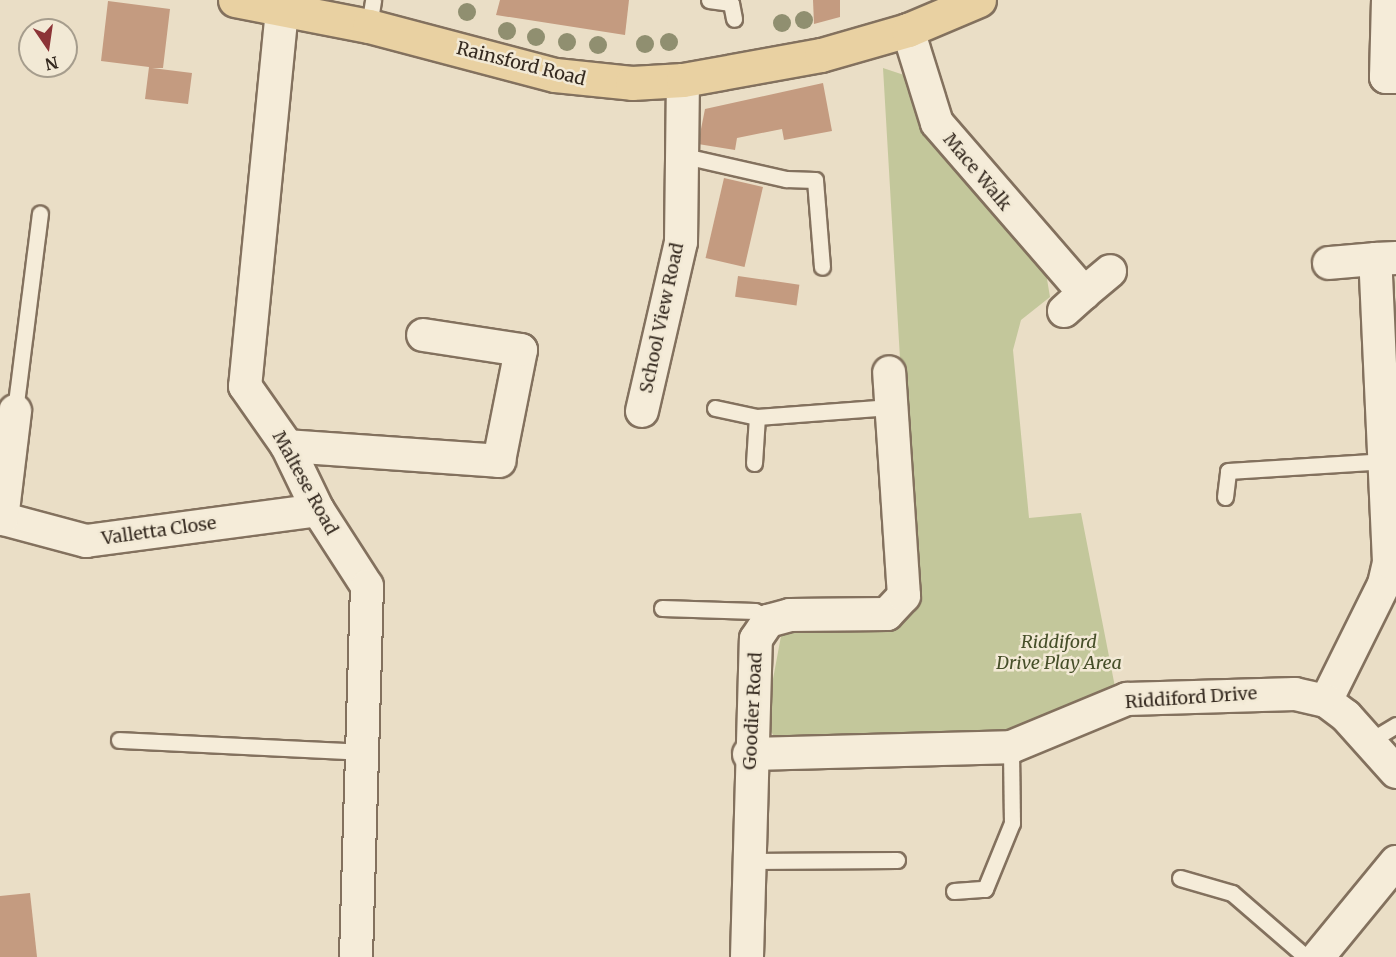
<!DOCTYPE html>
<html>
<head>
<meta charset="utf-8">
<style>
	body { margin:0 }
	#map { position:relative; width:1396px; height:957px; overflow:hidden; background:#eadec6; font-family:Merriweather,serif }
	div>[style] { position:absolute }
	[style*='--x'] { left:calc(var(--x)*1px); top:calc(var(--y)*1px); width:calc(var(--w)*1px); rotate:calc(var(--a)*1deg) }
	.green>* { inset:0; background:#c3c79b }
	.building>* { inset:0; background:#c49b80; transform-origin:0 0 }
	.roads { filter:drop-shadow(2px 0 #83715e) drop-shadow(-2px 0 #83715e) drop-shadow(0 2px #83715e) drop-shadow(0 -2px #83715e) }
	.service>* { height:15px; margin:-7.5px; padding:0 7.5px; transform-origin:7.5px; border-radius:7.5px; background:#f5ecd9 }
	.minor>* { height:32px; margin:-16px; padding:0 16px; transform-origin:16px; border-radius:16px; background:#f5ecd9 }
	.primary>* { height:33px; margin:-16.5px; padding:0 16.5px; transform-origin:16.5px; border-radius:16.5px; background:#e9d1a2 }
	.trees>* { width:18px; height:18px; margin:-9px; border-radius:50%; background:#908f70 }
	span { translate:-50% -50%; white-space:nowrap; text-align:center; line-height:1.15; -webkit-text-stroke:5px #f2e9d5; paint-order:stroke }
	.street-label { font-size:18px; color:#352a20 }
	.park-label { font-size:18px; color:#464f29; font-style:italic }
	.north { position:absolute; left:18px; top:18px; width:60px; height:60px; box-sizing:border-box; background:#f2e9d5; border:2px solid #a69d8d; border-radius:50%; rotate:167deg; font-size:16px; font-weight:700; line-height:24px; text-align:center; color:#352a20 }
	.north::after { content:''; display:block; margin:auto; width:21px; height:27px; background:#8c3437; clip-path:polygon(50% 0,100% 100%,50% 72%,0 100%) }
</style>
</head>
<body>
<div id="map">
	<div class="green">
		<i style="clip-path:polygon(883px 68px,904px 75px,929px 136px,1046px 273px,1050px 297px,1021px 320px,1013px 350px,1029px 518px,1081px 513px,1115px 687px,1010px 730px,775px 738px,765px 722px,781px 636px,789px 628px,914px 598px)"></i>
	</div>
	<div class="building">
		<i style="clip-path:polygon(500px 0,629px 0,625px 35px,496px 15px)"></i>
		<i style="clip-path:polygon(813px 0,840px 0,840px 17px,814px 24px)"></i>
		<i style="clip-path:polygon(108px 1px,170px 9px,163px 68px,152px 68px,192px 73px,188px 104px,145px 99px,149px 67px,101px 61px)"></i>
		<i style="clip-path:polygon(823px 83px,832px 131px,784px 140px,782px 129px,737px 138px,735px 150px,698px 144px,705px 109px)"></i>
		<i style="left:724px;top:178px;width:40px;height:82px;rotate:13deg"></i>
		<i style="left:738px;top:276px;width:62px;height:21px;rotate:8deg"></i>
		<i style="clip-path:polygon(30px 893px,37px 957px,0 957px,0 896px)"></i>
	</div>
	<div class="roads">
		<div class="service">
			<i style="--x:709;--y:0;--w:22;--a:8"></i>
			<i style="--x:731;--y:3;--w:16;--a:79"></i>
			<i style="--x:369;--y:26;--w:26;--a:-81"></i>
			<i style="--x:680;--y:155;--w:109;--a:12.8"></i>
			<i style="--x:786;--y:179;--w:29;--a:2"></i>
			<i style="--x:815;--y:180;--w:87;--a:85.4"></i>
			<i style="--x:715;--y:408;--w:43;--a:12.1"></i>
			<i style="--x:757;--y:417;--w:134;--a:-4.3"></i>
			<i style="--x:15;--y:411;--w:199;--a:-82.8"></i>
			<i style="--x:754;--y:463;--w:46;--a:-86.3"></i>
			<i style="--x:1225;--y:497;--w:26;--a:-83"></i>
			<i style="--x:1228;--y:471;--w:159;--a:-3.6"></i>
			<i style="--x:662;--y:608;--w:93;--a:1.8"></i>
			<i style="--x:755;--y:611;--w:16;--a:38"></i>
			<i style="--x:119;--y:740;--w:245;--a:2.8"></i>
			<i style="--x:1368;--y:742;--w:33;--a:-31"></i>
			<i style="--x:749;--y:861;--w:148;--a:-0.4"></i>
			<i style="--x:1180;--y:878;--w:54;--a:16.1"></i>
			<i style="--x:1232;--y:893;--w:98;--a:40.9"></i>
			<i style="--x:954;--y:891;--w:31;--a:-4"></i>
			<i style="--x:985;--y:889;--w:71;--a:-67.8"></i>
			<i style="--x:1012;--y:823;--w:76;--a:-90.8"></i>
		</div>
		<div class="minor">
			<i style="--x:1388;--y:0;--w:77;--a:91.5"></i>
			<i style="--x:1386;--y:77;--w:10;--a:0"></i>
			<i style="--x:282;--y:10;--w:378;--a:95.6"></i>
			<i style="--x:245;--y:386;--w:73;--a:55"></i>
			<i style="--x:287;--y:446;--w:71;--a:64.2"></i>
			<i style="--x:318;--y:510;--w:90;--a:57.2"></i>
			<i style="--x:367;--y:586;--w:371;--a:91.7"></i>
			<i style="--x:908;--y:30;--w:97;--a:72.7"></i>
			<i style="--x:937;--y:123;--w:225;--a:49.1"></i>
			<i style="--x:1084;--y:293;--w:27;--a:138"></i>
			<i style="--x:1329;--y:263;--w:46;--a:-5"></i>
			<i style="--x:1084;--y:293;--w:34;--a:-40"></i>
			<i style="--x:642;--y:411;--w:173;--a:-77"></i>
			<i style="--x:681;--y:242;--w:162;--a:-89.3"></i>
			<i style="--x:287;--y:446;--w:213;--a:4"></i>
			<i style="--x:499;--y:461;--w:113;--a:-78.8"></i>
			<i style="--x:521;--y:350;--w:99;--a:-171.3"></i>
			<i style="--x:0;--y:518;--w:89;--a:15"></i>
			<i style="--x:86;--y:541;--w:234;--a:-7.6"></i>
			<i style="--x:2;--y:519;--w:109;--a:-83.1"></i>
			<i style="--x:1326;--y:701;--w:131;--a:-63.6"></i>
			<i style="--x:1384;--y:584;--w:23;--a:-77"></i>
			<i style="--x:1389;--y:562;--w:303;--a:-92.6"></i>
			<i style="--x:1375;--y:259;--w:21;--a:-3"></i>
			<i style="--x:749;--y:754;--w:262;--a:-1.5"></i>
			<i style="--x:1011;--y:747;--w:126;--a:-22.5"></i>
			<i style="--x:1127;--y:699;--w:168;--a:-1.7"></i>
			<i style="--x:1295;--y:694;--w:32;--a:13"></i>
			<i style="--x:1326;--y:701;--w:25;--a:37"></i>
			<i style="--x:1346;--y:716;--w:75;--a:48.2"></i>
			<i style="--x:747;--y:957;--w:318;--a:-88.4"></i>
			<i style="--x:756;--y:639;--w:22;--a:-56"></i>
			<i style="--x:768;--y:621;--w:23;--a:-15"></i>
			<i style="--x:790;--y:615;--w:97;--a:-0.6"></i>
			<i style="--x:887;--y:614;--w:25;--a:-47"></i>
			<i style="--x:904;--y:596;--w:224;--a:-93.8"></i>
			<i style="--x:1318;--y:957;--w:123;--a:-50.6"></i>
		</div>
		<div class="primary">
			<i style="--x:235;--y:0;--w:136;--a:11"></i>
			<i style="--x:369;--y:26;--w:192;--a:14.8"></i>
			<i style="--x:555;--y:75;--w:77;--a:5.9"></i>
			<i style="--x:632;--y:83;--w:51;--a:-3.4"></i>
			<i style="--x:683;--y:80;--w:140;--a:-10.3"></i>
			<i style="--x:821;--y:55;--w:91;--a:-16"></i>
			<i style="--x:908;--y:30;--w:77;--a:-22.9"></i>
		</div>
	</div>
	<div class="trees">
		<i style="left:467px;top:12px"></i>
		<i style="left:804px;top:20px"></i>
		<i style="left:782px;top:23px"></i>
		<i style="left:507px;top:31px"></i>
		<i style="left:536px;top:37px"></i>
		<i style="left:567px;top:42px"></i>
		<i style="left:669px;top:42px"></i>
		<i style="left:645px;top:44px"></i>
		<i style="left:598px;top:45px"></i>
	</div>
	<div class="street-label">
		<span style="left:521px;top:64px;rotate:14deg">Rainsford Road</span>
		<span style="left:977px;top:172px;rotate:50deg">Mace Walk</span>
		<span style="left:662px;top:318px;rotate:-78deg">School View Road</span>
		<span style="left:305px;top:483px;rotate:61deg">Maltese Road</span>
		<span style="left:159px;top:531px;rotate:-8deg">Valletta Close</span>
		<span style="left:1191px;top:698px;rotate:-4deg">Riddiford Drive</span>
		<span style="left:753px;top:711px;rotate:-87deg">Goodier Road</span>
	</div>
	<div class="park-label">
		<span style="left:1059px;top:653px">Riddiford<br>Drive Play Area</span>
	</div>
	<div class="north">N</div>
</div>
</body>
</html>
